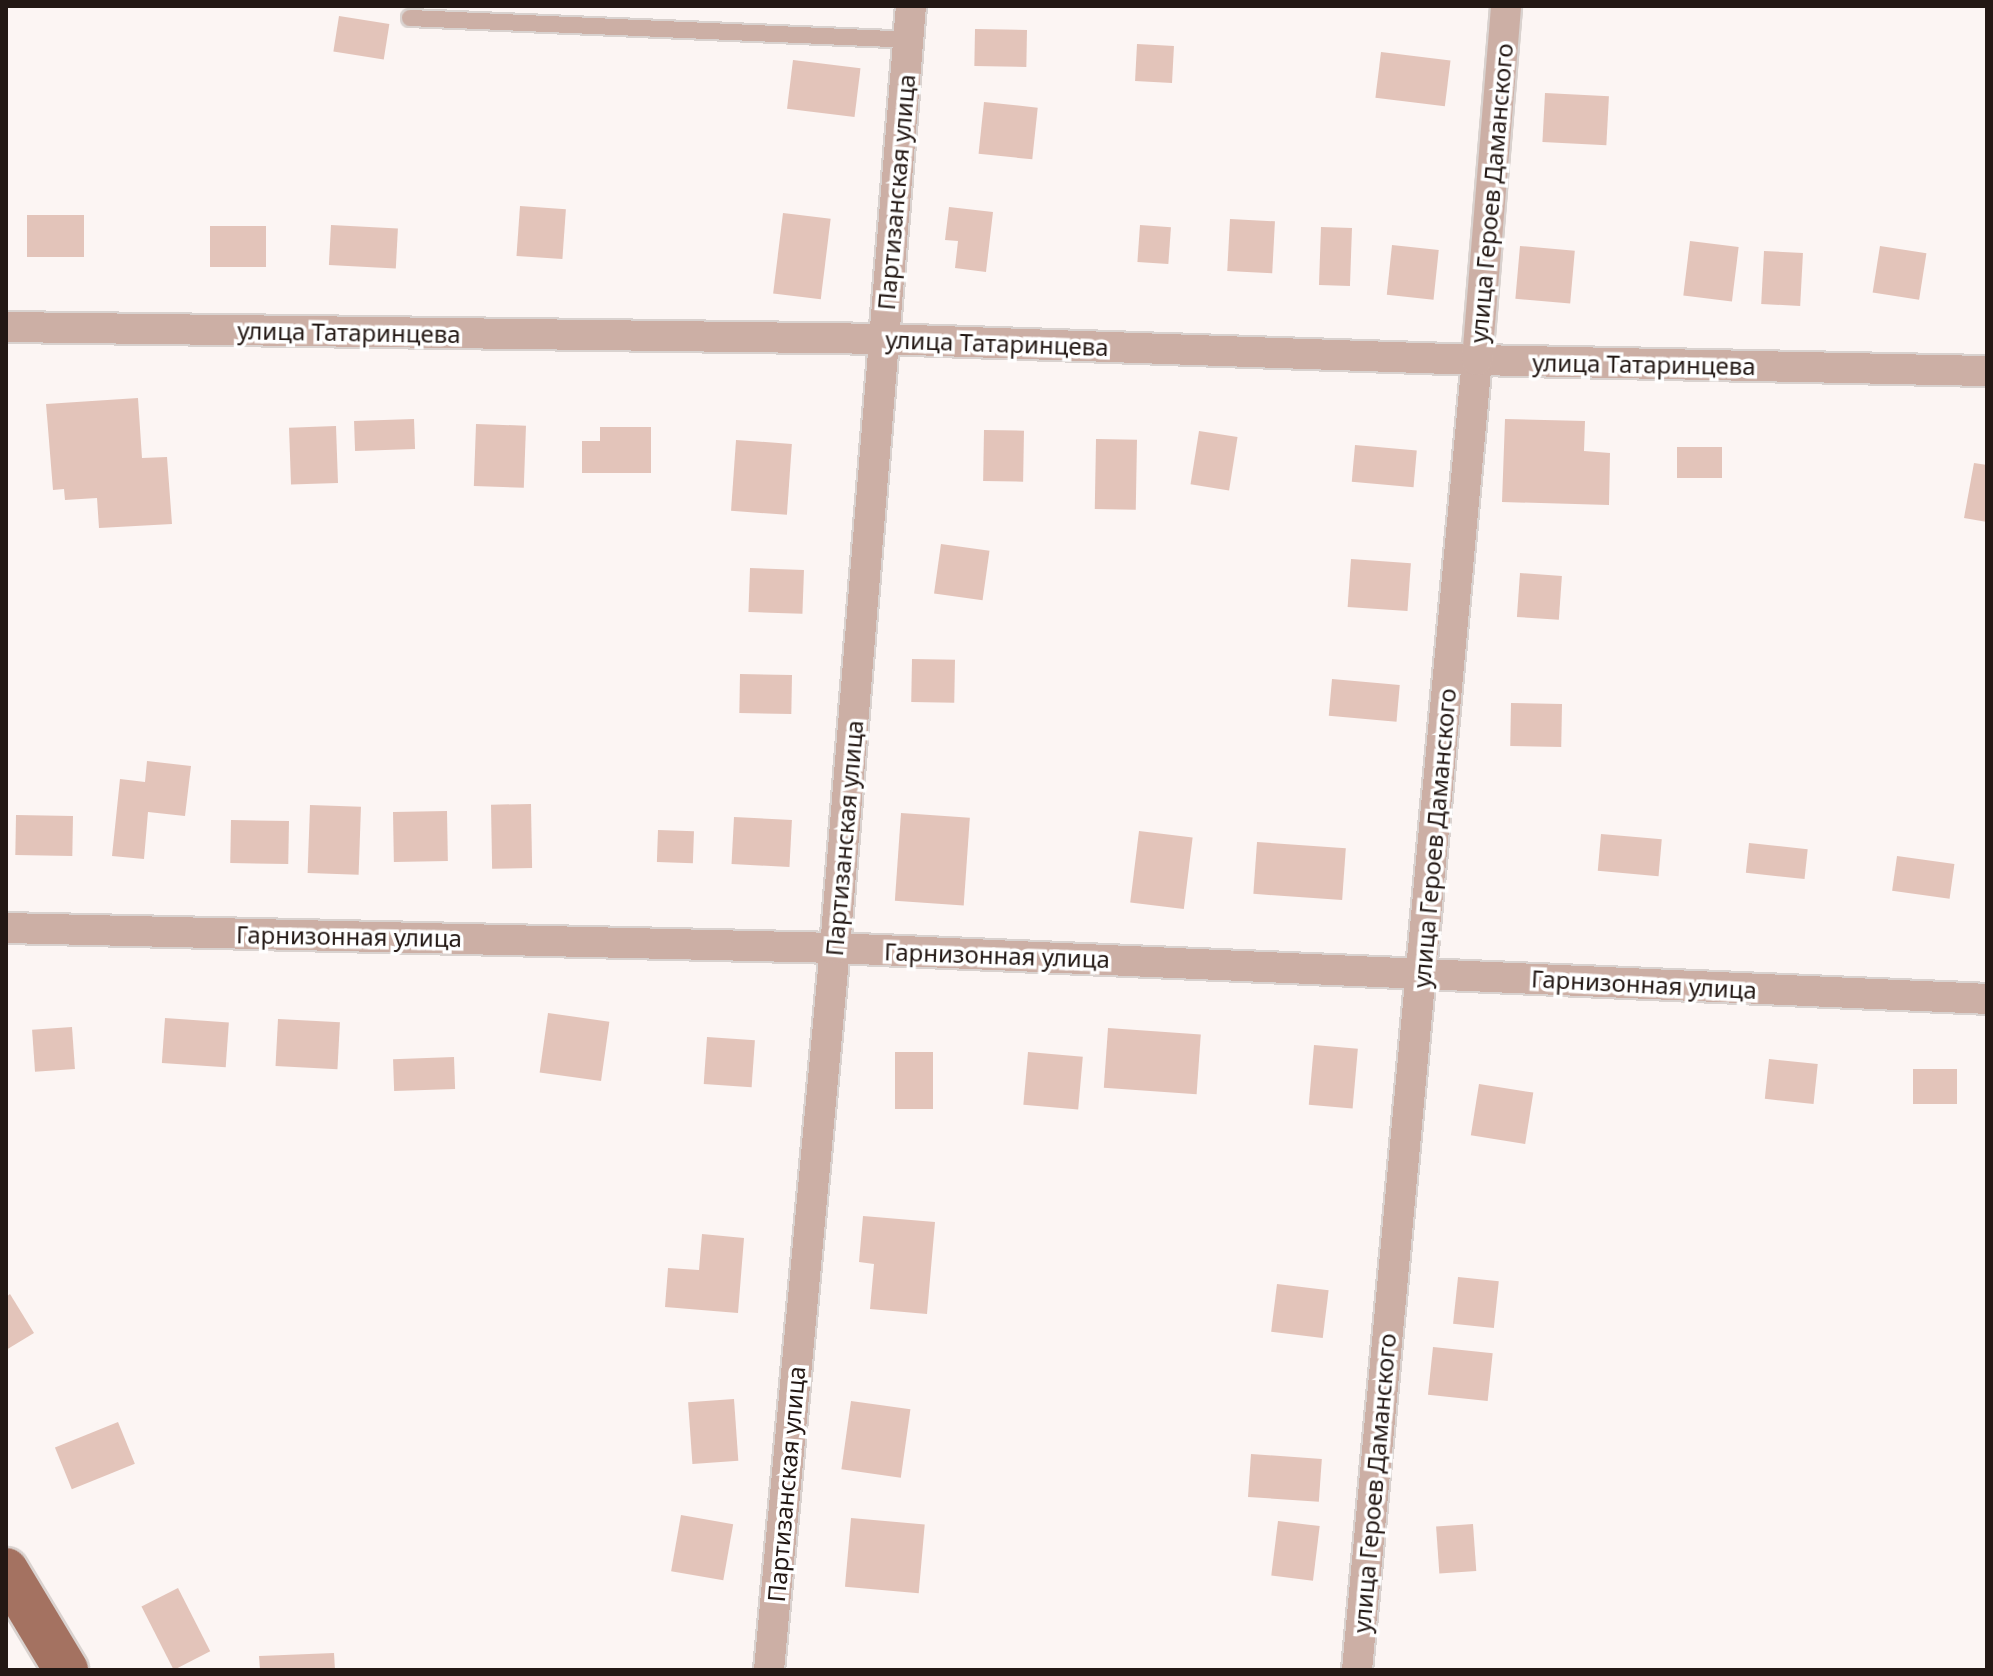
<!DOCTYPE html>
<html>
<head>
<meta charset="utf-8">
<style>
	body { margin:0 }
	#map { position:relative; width:1993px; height:1676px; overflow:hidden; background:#fcf5f3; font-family:"Noto Sans",sans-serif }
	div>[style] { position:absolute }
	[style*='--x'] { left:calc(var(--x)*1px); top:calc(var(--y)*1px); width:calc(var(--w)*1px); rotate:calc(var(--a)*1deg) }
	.building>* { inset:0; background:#e3c4ba; transform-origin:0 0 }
	.roads { filter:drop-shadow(2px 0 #d9d2cf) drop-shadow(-2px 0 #d9d2cf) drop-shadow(0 2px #d9d2cf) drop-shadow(0 -2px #d9d2cf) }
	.service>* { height:16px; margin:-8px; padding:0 8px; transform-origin:8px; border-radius:8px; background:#ccafa5 }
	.minor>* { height:30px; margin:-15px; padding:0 15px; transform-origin:15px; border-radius:15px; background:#ccafa5 }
	.primary>* { height:44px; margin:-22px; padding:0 22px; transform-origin:22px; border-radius:22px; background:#a47261 }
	span { translate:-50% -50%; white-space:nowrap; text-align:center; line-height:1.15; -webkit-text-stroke:7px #fff; paint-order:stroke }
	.street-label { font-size:24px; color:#231814 }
	.frame { position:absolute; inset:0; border:8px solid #231814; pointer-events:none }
</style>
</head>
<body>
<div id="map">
	<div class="building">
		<i style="left:339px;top:16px;width:51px;height:36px;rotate:9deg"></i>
		<i style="left:975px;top:29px;width:52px;height:37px;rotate:1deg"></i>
		<i style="left:1137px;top:44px;width:37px;height:37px;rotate:3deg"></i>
		<i style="left:1381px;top:52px;width:70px;height:46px;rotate:7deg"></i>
		<i style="left:793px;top:60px;width:68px;height:49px;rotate:7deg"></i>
		<i style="left:1545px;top:93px;width:64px;height:49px;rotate:3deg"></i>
		<i style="left:984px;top:102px;width:54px;height:52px;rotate:6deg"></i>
		<i style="left:520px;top:206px;width:46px;height:50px;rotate:4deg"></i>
		<i style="clip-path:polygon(949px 207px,993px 212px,986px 272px,955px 268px,958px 241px,945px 240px)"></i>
		<i style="left:783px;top:213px;width:48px;height:81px;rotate:7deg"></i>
		<i style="left:27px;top:215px;width:57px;height:42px"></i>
		<i style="left:1230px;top:219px;width:45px;height:52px;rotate:3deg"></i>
		<i style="left:331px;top:225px;width:67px;height:40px;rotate:3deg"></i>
		<i style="left:1140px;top:225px;width:31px;height:37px;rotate:4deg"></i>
		<i style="left:266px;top:226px;width:41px;height:56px;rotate:90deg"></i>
		<i style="left:1321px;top:227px;width:31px;height:58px;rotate:2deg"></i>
		<i style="left:1690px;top:241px;width:49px;height:55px;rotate:7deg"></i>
		<i style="left:1392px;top:245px;width:47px;height:50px;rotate:6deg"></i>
		<i style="left:1520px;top:246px;width:55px;height:53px;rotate:5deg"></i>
		<i style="left:1880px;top:246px;width:47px;height:47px;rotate:9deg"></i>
		<i style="left:1764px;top:251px;width:39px;height:53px;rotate:3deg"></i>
		<i style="clip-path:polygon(138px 398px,142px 458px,167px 457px,172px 524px,99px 528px,97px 498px,65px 500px,64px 489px,53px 490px,46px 404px)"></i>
		<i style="left:414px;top:419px;width:30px;height:60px;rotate:88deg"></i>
		<i style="clip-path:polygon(1505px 419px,1585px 421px,1584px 451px,1610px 453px,1609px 505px,1502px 502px)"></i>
		<i style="left:476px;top:424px;width:50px;height:62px;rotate:2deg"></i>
		<i style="left:336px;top:426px;width:57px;height:47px;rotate:88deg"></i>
		<i style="clip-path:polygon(600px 427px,651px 427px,651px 473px,582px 473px,582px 441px,600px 441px)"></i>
		<i style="left:984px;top:430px;width:40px;height:51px;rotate:1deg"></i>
		<i style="left:1199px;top:431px;width:39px;height:54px;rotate:9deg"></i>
		<i style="left:1096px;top:439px;width:41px;height:70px;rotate:1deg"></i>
		<i style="left:736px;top:440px;width:56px;height:71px;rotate:4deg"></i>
		<i style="left:1355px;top:445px;width:62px;height:37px;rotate:5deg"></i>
		<i style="left:1677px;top:447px;width:45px;height:31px"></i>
		<i style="clip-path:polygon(1974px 463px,1987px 465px,1987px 522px,1964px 518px)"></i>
		<i style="left:941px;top:544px;width:49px;height:50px;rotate:8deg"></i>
		<i style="left:1351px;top:559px;width:60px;height:48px;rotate:4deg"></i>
		<i style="left:750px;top:568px;width:54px;height:44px;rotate:2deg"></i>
		<i style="left:1520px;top:573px;width:42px;height:44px;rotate:4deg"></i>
		<i style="left:912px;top:659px;width:43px;height:43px;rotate:1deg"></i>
		<i style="left:740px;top:674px;width:52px;height:39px;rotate:1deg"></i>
		<i style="left:1332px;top:679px;width:68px;height:37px;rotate:5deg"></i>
		<i style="left:1511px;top:703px;width:51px;height:43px;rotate:1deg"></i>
		<i style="clip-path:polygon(147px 761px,191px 766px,185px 816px,148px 812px,144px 859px,112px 856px,120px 779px,145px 782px)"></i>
		<i style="left:531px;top:804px;width:64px;height:40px;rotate:89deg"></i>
		<i style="left:310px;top:805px;width:51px;height:68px;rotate:2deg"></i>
		<i style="left:447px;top:811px;width:50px;height:54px;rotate:89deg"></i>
		<i style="left:901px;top:813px;width:69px;height:88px;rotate:4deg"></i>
		<i style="left:16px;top:815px;width:57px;height:40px;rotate:1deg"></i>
		<i style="left:734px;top:817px;width:58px;height:47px;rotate:3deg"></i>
		<i style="left:231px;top:820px;width:58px;height:43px;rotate:1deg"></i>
		<i style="left:658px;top:830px;width:36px;height:32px;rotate:2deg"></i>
		<i style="left:1139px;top:831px;width:54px;height:72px;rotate:7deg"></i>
		<i style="left:1601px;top:834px;width:61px;height:37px;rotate:5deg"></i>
		<i style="left:1257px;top:842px;width:89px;height:52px;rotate:4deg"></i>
		<i style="left:1749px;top:843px;width:59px;height:30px;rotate:6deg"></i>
		<i style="left:1897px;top:856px;width:58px;height:35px;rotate:8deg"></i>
		<i style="left:548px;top:1013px;width:62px;height:60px;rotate:8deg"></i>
		<i style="left:165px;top:1018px;width:64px;height:45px;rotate:4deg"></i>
		<i style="left:278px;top:1019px;width:62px;height:47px;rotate:3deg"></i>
		<i style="left:72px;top:1027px;width:42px;height:40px;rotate:86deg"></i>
		<i style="left:1108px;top:1028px;width:93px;height:60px;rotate:4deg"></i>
		<i style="left:707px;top:1037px;width:48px;height:47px;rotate:4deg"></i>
		<i style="left:1314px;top:1045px;width:44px;height:60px;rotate:5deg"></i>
		<i style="left:895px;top:1052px;width:38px;height:57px"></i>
		<i style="left:1028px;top:1052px;width:55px;height:53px;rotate:5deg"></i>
		<i style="left:454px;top:1057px;width:32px;height:61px;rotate:88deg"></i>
		<i style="left:1769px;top:1059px;width:49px;height:40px;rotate:6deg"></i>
		<i style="left:1957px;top:1069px;width:35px;height:44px;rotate:90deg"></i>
		<i style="left:1479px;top:1084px;width:55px;height:52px;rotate:9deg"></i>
		<i style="clip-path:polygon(863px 1216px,935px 1222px,927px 1314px,870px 1309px,874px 1264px,859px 1262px)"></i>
		<i style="clip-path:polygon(702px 1234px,744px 1238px,738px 1313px,665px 1307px,668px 1268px,699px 1270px)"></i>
		<i style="left:1458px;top:1277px;width:41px;height:47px;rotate:6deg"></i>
		<i style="left:1277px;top:1284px;width:52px;height:48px;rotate:7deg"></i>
		<i style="clip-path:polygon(10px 1294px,34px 1333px,6px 1350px,6px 1297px)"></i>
		<i style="left:1433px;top:1347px;width:60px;height:48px;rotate:6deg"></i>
		<i style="left:734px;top:1399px;width:62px;height:46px;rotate:86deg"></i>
		<i style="left:851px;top:1401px;width:60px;height:69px;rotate:8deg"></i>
		<i style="left:118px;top:1422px;width:45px;height:68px;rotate:68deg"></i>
		<i style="left:1251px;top:1454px;width:71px;height:43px;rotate:4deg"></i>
		<i style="left:681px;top:1515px;width:53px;height:57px;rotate:10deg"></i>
		<i style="left:851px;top:1518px;width:74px;height:69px;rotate:5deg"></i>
		<i style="left:1278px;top:1521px;width:42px;height:55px;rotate:7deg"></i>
		<i style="left:1473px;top:1524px;width:47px;height:37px;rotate:86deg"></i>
		<i style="left:178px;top:1588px;width:71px;height:41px;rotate:63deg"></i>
		<i style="clip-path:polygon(334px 1653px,335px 1670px,260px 1670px,259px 1656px)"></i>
	</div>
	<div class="roads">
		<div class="service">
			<i style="--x:410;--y:18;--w:498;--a:2.5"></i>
		</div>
		<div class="minor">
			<i style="--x:6;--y:327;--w:878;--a:0.78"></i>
			<i style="--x:884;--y:339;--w:593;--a:2.03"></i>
			<i style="--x:1477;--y:360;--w:510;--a:1.24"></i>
			<i style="--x:6;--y:928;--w:829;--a:1.38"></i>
			<i style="--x:835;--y:948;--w:1153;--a:2.53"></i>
			<i style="--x:769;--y:1670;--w:725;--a:-84.78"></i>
			<i style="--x:835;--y:948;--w:945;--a:-85.39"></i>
			<i style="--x:1357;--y:1670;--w:1315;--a:-84.77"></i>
			<i style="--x:1477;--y:360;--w:355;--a:-85.3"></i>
		</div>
		<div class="primary">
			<i style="--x:6;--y:1570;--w:117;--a:59"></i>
		</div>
	</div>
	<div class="street-label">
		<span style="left:896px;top:192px;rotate:-85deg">Партизанская улица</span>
		<span style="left:1491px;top:193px;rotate:-85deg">улица Героев Даманского</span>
		<span style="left:349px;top:332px;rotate:1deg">улица Татаринцева</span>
		<span style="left:997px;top:343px;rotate:2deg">улица Татаринцева</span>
		<span style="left:1644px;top:364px;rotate:1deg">улица Татаринцева</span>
		<span style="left:844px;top:838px;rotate:-85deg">Партизанская улица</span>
		<span style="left:1434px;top:838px;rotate:-85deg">улица Героев Даманского</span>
		<span style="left:349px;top:936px;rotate:1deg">Гарнизонная улица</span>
		<span style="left:997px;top:955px;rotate:2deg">Гарнизонная улица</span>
		<span style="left:1644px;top:984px;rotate:3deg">Гарнизонная улица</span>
		<span style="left:1374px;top:1483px;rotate:-85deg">улица Героев Даманского</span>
		<span style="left:786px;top:1484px;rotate:-85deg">Партизанская улица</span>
	</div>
	<div class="frame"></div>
</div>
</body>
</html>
